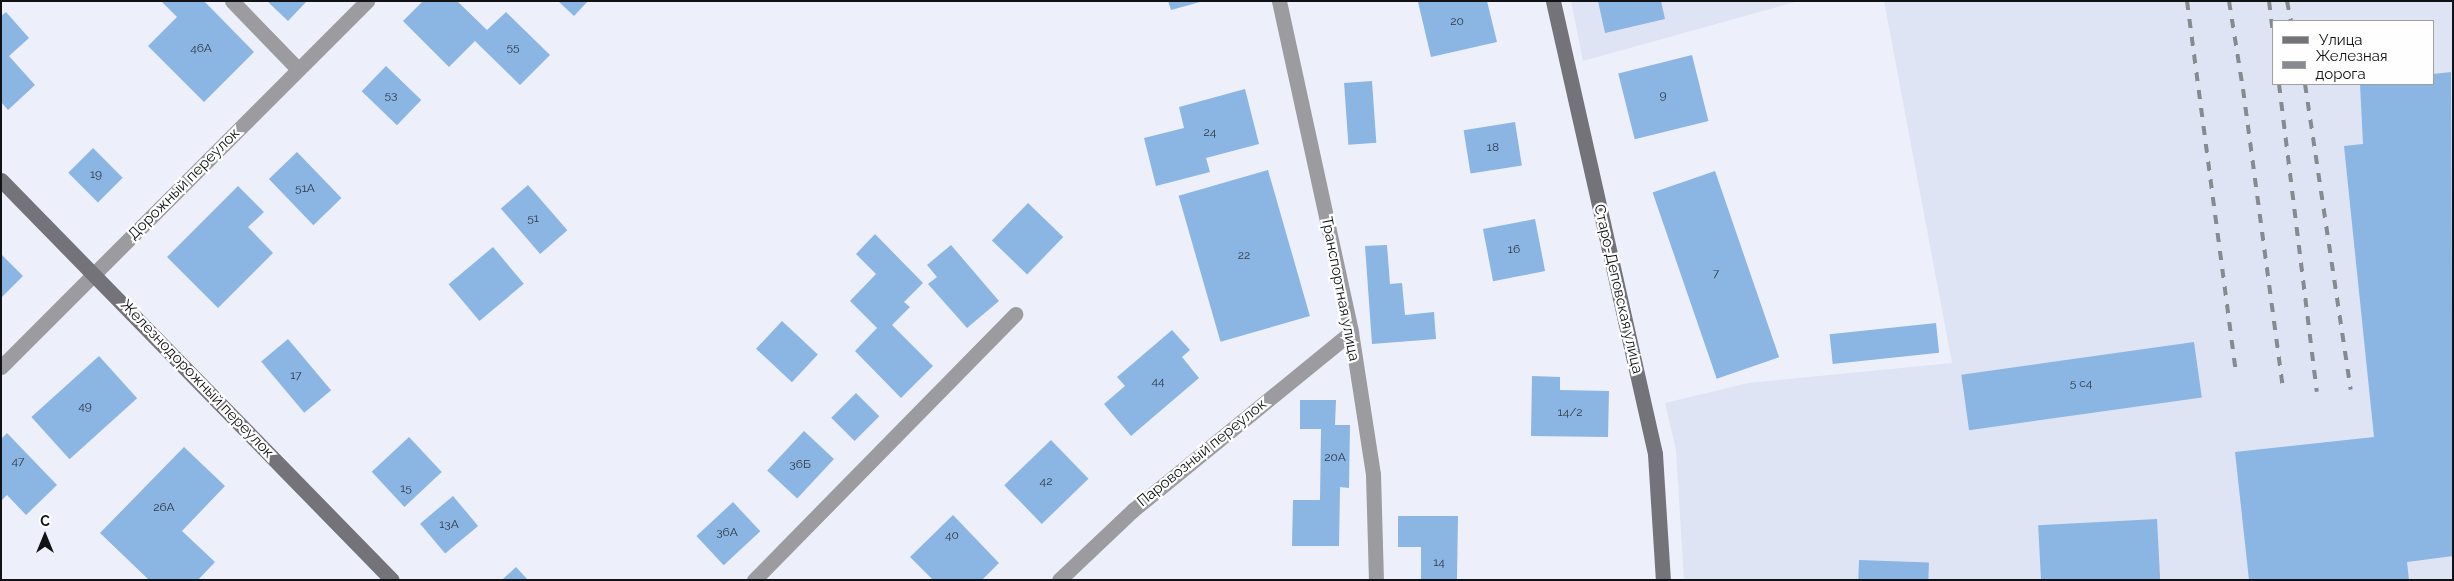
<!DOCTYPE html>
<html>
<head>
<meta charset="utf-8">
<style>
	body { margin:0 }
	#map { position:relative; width:2454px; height:581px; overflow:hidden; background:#edf0fa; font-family:Raleway,sans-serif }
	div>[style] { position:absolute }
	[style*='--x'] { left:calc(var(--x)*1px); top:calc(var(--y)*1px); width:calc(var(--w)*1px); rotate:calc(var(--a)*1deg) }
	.built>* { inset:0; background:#dee4f4 }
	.building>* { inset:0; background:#8bb5e3; transform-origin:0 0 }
	.lane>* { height:15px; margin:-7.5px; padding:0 7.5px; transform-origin:7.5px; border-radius:7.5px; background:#9b9ba0 }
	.street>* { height:15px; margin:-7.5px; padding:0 7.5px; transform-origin:7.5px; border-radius:7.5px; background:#9b9ba0 }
	.secondary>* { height:15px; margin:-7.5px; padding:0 7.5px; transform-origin:7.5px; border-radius:7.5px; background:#737379 }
	.rail>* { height:4px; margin-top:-2px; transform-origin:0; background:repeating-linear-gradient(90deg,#888a91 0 9px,transparent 0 18px) }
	span { translate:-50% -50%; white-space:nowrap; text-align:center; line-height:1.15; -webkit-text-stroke:4.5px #fefefe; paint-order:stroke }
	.number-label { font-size:12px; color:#2f3b48 }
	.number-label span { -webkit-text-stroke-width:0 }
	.street-label { font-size:15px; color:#101215 }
	.frame { position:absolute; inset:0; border:2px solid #101215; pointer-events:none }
	.legend { position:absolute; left:2272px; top:20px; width:162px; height:65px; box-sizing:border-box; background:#fefefe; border:1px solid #9fa0a1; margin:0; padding:6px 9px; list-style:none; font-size:15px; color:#101215 }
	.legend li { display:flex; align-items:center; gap:10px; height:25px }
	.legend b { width:25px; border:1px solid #9fa0a1 }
	.north { position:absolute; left:20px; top:511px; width:50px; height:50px; -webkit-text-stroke:4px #fefefe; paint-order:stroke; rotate:0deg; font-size:14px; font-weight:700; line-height:20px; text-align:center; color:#101215 }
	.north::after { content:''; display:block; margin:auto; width:18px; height:22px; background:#101215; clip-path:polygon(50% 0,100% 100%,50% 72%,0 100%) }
</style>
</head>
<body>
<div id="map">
	<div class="built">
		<i style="clip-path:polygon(1571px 1px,1799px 1px,1583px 61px)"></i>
		<i style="clip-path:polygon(evenodd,1884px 1px,2453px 1px,2453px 580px,1684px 580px,1676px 450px,1665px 403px,1748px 383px,1952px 363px,1884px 1px,2273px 21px,2433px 21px,2433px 84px,2273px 84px,2273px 21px)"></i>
	</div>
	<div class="building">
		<i style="clip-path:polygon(161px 1px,204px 1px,254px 52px,204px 102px,148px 46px,177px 17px)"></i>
		<i style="clip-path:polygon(267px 1px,307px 1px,288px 21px)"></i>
		<i style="clip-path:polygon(423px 1px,457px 1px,487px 30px,506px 12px,550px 55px,520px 85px,475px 41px,449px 67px,403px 21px)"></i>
		<i style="clip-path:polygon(558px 1px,588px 1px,574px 16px)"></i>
		<i style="clip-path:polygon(1168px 1px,1200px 1px,1200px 2px,1171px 10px)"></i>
		<i style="clip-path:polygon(1487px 1px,1497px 42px,1431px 57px,1418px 2px)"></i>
		<i style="clip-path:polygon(1598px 1px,1661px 1px,1665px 19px,1605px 33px)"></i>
		<i style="clip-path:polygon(6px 12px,29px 38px,9px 56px,35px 85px,8px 110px,1px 102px,1px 16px)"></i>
		<i style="left:1692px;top:55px;width:68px;height:76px;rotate:76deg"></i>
		<i style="left:386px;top:66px;width:49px;height:35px;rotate:44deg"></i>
		<i style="clip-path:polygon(2451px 72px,2453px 556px,2407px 562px,2409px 580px,2249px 580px,2235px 452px,2374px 437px,2344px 146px,2363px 144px,2360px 84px,2433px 84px,2433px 74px)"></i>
		<i style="left:1372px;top:81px;width:62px;height:28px;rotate:86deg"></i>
		<i style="clip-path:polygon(1245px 89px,1259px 144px,1206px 158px,1210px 172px,1156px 186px,1144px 138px,1184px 128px,1179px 107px)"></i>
		<i style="left:1515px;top:122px;width:44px;height:52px;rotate:81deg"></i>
		<i style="left:93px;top:148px;width:42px;height:35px;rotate:45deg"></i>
		<i style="left:297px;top:152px;width:64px;height:39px;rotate:46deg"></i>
		<i style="left:1268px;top:170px;width:152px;height:93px;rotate:74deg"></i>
		<i style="left:1715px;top:171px;width:197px;height:66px;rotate:71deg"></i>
		<i style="left:528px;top:185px;width:60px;height:36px;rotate:49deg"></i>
		<i style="clip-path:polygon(238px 186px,264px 212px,248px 227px,273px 253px,218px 308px,167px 257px)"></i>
		<i style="left:1028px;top:203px;width:49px;height:52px;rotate:44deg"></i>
		<i style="left:1535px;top:219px;width:53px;height:53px;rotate:79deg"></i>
		<i style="clip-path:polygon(875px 234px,923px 283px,904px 302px,910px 307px,892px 325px,933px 366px,901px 398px,855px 351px,877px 328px,850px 301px,876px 274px,856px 254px)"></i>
		<i style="clip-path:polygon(951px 245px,999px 301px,967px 328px,928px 284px,937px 277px,927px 265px)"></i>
		<i style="clip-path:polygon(1387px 245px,1390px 284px,1402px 283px,1405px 315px,1434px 312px,1436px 339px,1372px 344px,1365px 246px)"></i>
		<i style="left:493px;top:247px;width:48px;height:58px;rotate:50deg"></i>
		<i style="clip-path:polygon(1px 254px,23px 276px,1px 298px)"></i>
		<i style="left:782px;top:321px;width:49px;height:38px;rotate:43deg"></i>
		<i style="left:1936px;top:323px;width:30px;height:107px;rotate:84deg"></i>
		<i style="clip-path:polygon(1172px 330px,1190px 350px,1182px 357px,1199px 378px,1131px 436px,1104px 404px,1125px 386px,1117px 377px)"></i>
		<i style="left:288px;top:339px;width:67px;height:35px;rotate:50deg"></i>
		<i style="left:2194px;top:342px;width:56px;height:235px;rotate:82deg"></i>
		<i style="left:99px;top:356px;width:57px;height:91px;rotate:48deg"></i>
		<i style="clip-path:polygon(1532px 376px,1560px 377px,1560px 390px,1609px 391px,1608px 437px,1531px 436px)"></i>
		<i style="left:856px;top:393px;width:33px;height:35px;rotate:45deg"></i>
		<i style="clip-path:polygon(1300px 400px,1336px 400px,1335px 425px,1350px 425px,1349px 488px,1340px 487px,1339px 546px,1292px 546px,1293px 500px,1320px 500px,1321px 429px,1300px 429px)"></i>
		<i style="left:804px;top:431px;width:41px;height:54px;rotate:43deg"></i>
		<i style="clip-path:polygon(7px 433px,57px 485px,26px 515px,7px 495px,1px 501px,1px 439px)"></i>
		<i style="left:409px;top:437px;width:48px;height:51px;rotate:47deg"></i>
		<i style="left:1051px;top:440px;width:54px;height:65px;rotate:46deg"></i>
		<i style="clip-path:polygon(184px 447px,225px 486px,182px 531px,215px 562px,198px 580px,149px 580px,100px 533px)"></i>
		<i style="left:453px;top:496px;width:39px;height:43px;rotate:50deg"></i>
		<i style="left:733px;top:502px;width:40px;height:50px;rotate:47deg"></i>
		<i style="clip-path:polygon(953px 515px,999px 563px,982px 580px,933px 580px,910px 557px)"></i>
		<i style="clip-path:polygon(1398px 516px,1458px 516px,1457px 579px,1421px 579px,1421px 547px,1398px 547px)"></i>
		<i style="left:2157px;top:519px;width:61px;height:119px;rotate:87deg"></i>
		<i style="left:1859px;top:560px;width:70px;height:20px;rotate:2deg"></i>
		<i style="clip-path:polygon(516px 567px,528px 580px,502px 580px)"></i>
	</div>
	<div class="lane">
		<i style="--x:754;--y:580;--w:373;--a:-45.5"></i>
	</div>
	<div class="street">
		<i style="--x:232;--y:1;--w:95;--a:45.9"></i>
		<i style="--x:1279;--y:1;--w:339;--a:77.7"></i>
		<i style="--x:1351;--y:332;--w:144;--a:81.2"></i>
		<i style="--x:1373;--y:474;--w:106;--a:88.4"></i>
		<i style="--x:1;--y:367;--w:518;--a:-45"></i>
		<i style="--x:1059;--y:580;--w:102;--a:-43.4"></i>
		<i style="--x:1133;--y:510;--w:281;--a:-39.2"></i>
	</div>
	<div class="secondary">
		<i style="--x:1553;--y:1;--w:464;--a:77.3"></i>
		<i style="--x:1655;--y:454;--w:126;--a:86.4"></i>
		<i style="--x:1;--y:180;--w:559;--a:45.65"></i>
	</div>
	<div class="rail">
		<i style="--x:2187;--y:1;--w:377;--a:82.5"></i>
		<i style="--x:2229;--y:1;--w:89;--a:81"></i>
		<i style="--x:2243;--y:89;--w:302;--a:82.4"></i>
		<i style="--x:2269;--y:1;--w:32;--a:83"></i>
		<i style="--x:2287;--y:1;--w:20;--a:79"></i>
		<i style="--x:2279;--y:84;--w:310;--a:83"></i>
		<i style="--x:2305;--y:84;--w:309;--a:81.5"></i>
	</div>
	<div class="number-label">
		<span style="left:1457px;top:22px">20</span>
		<span style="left:513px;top:48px">55</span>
		<span style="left:201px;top:49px">46А</span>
		<span style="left:391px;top:96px">53</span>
		<span style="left:1663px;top:96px">9</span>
		<span style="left:1210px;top:133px">24</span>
		<span style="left:1493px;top:148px">18</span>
		<span style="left:96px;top:175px">19</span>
		<span style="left:305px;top:189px">51А</span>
		<span style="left:533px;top:219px">51</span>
		<span style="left:1514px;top:250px">16</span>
		<span style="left:1244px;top:256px">22</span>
		<span style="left:1716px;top:274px">7</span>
		<span style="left:296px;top:376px">17</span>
		<span style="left:1158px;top:382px">44</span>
		<span style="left:2081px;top:384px">5 с4</span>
		<span style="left:85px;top:407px">49</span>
		<span style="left:1570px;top:413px">14/2</span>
		<span style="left:1335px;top:458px">20А</span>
		<span style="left:18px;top:462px">47</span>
		<span style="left:800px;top:465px">36Б</span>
		<span style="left:1046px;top:482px">42</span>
		<span style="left:406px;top:489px">15</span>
		<span style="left:164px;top:508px">26А</span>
		<span style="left:449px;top:525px">13А</span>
		<span style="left:727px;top:533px">36А</span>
		<span style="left:952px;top:536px">40</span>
		<span style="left:1439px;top:563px">14</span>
	</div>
	<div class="street-label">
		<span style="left:184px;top:184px;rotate:-45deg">Дорожный переулок</span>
		<span style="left:1340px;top:289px;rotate:79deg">Транспортная улица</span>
		<span style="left:1618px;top:289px;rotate:77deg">Старо-Деповская улица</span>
		<span style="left:197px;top:379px;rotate:46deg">Железнодорожный переулок</span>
		<span style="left:1202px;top:453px;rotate:-39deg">Паровозный переулок</span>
	</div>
	<div class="frame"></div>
	<ul class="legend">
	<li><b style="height:6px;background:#737379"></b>Улица</li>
	<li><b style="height:6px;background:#888a91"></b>Железная дорога</li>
	</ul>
	<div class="north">С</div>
</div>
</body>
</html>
